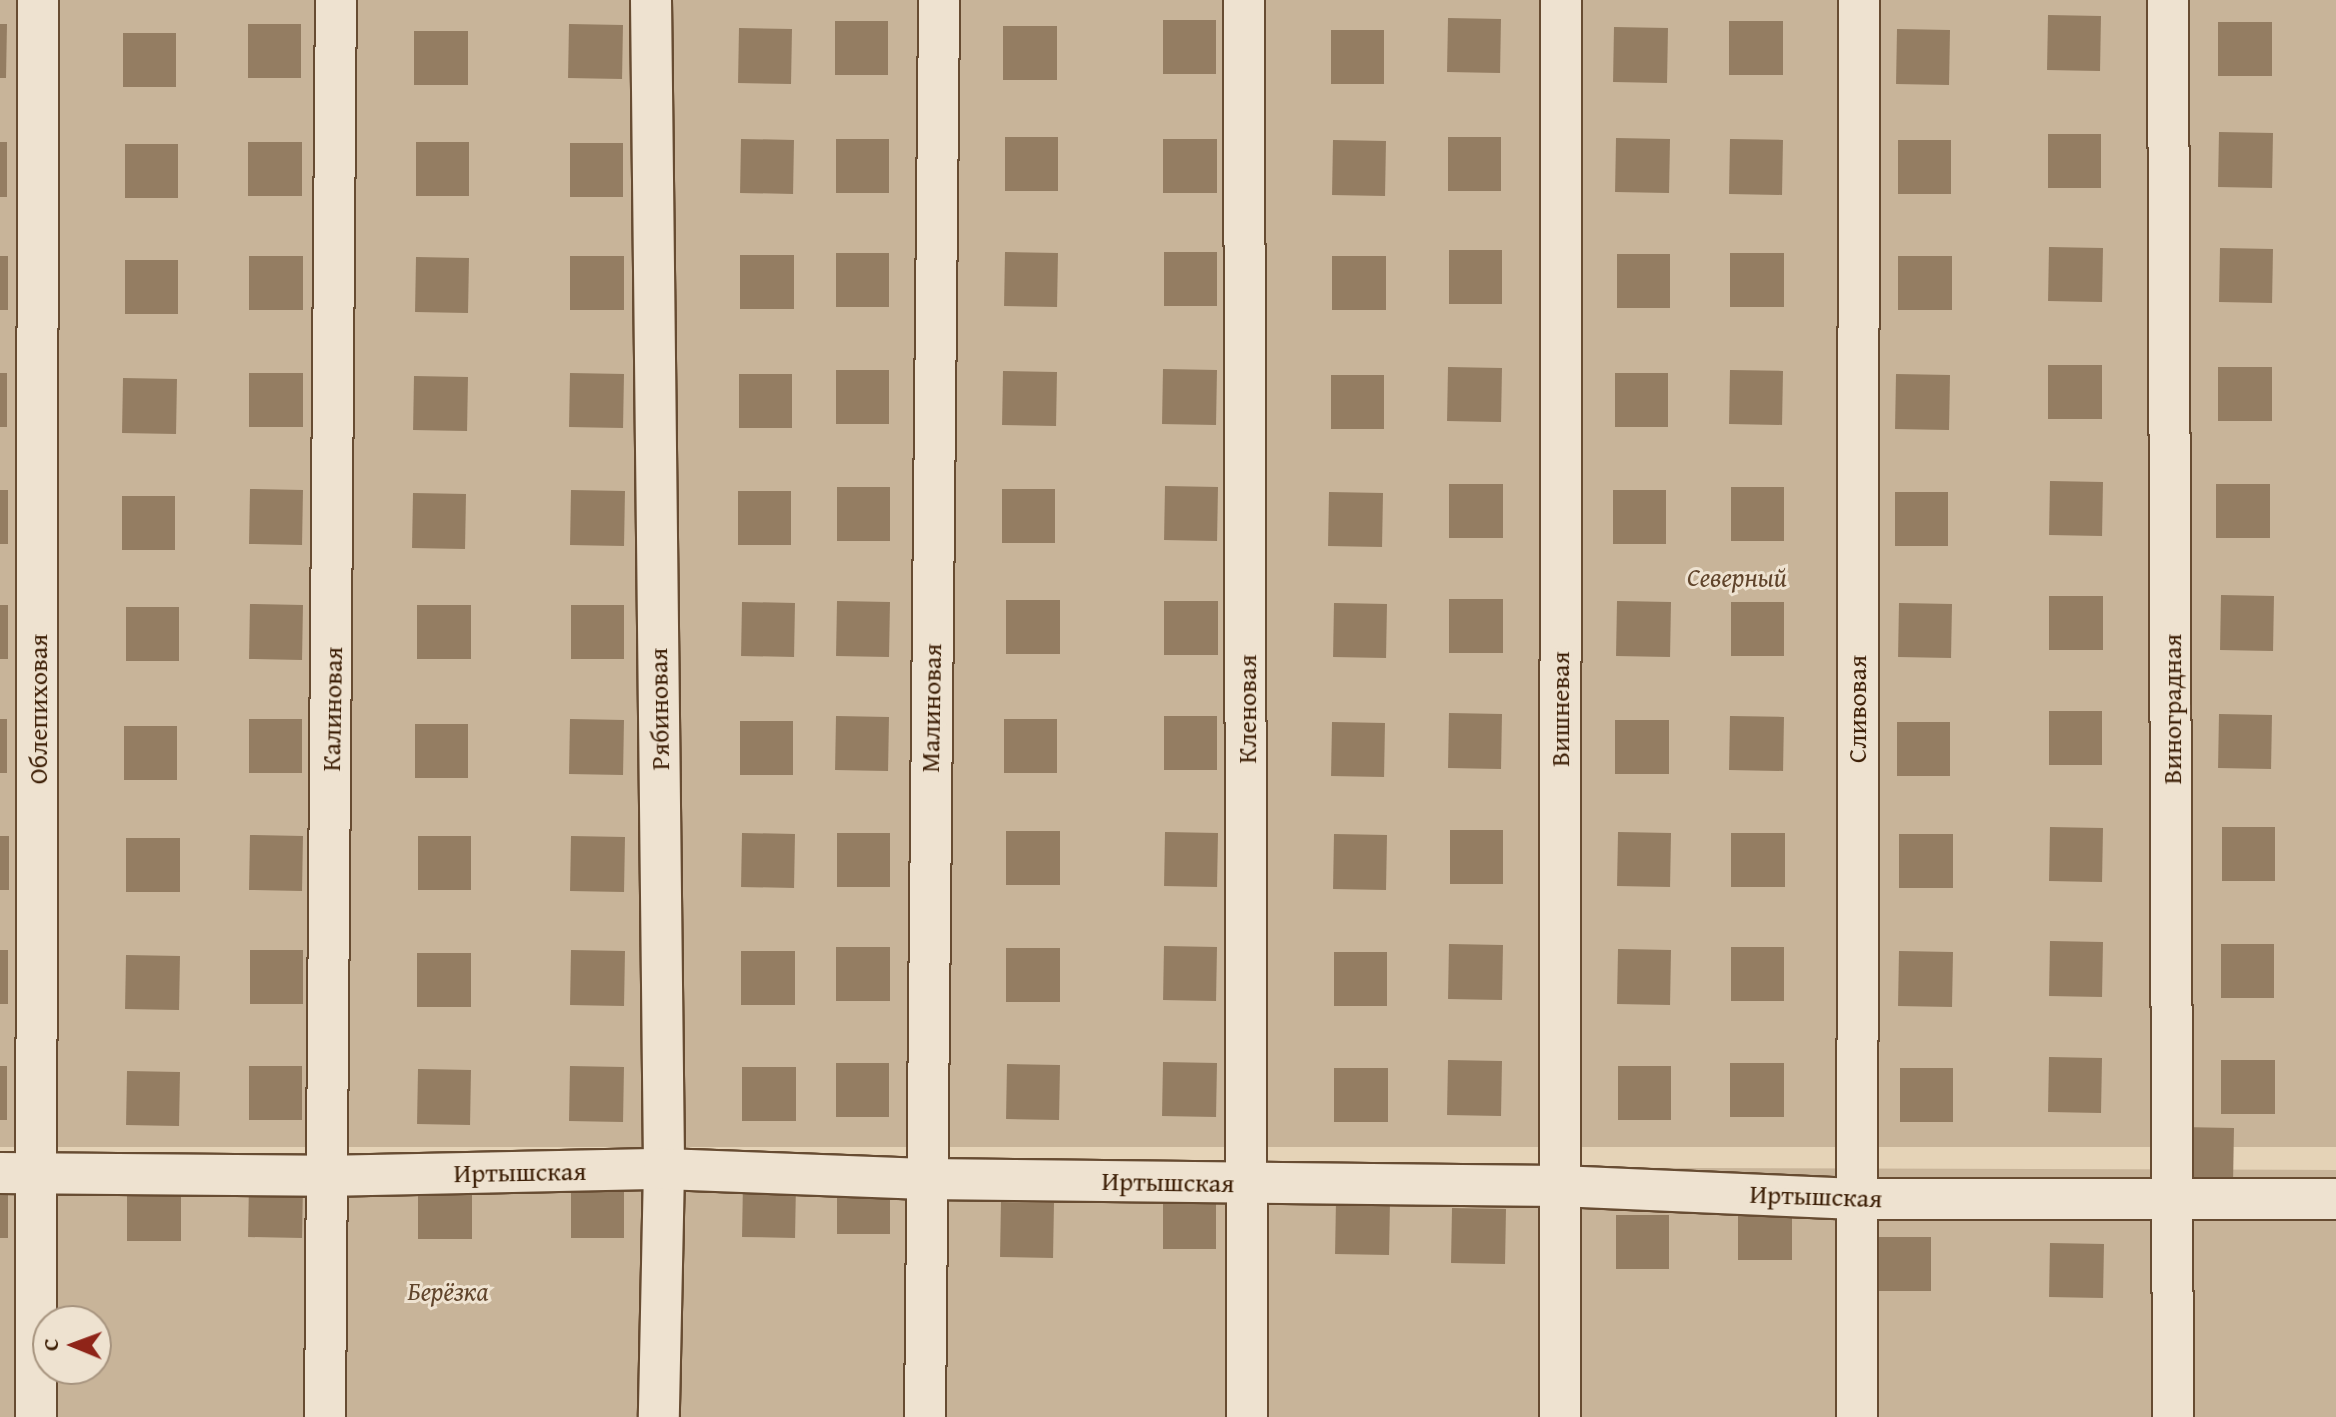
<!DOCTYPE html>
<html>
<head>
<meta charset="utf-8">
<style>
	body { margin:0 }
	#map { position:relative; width:2336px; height:1417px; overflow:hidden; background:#e5d3b7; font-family:"Gentium Book Plus",serif }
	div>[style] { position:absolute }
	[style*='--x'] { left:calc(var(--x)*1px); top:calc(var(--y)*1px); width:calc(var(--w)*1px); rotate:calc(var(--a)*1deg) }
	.green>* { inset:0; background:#c8b499; transform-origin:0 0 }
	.building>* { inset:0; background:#947d62; transform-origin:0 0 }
	.roads { filter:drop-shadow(2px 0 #674c32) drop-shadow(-2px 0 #674c32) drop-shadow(0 2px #674c32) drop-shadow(0 -2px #674c32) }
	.minor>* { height:40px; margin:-20px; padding:0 20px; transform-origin:20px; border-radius:20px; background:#eee2d0 }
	span { translate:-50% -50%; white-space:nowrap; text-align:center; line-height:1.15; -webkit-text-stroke:6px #eee2d0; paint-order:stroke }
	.park-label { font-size:26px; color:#60442b; font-style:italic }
	.street-label { font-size:26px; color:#3d1f06 }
	.north { position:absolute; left:32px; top:1305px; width:80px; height:80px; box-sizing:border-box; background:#eee2d0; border:2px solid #a7947f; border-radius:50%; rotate:271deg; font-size:22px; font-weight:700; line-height:32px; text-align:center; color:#3d1f06 }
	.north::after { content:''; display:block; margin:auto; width:28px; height:36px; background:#8f2418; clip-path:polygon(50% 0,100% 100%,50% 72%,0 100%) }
</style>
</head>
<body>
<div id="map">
	<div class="green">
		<i style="left:0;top:0;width:2336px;height:1147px"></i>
		<i style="clip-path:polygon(evenodd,0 1163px,2336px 1170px,2336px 1417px,0 1417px,0 1163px,48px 1321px,96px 1321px,96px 1369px,48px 1369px,48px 1321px)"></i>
	</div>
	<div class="building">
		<i style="left:2048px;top:15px;width:53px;height:55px;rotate:1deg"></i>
		<i style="left:1448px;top:18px;width:53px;height:54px;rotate:1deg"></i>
		<i style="left:1163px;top:20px;width:53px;height:54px"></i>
		<i style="left:835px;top:21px;width:53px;height:54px"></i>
		<i style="left:1729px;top:21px;width:54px;height:54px"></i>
		<i style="left:2218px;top:22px;width:54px;height:54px"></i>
		<i style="clip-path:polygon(0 24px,7px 24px,6px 78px,0 78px)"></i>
		<i style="left:248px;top:24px;width:53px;height:54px"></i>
		<i style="left:569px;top:24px;width:54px;height:54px;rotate:1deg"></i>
		<i style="left:1003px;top:26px;width:54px;height:54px"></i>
		<i style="left:1614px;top:27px;width:54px;height:55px;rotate:1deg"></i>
		<i style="left:739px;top:28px;width:53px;height:55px;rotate:1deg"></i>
		<i style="left:1897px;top:29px;width:53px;height:55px;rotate:1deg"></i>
		<i style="left:1331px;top:30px;width:53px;height:54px"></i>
		<i style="left:414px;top:31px;width:54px;height:54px"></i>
		<i style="left:123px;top:33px;width:53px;height:54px"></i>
		<i style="left:2219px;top:132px;width:54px;height:55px;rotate:1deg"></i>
		<i style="left:2048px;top:134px;width:53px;height:54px"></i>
		<i style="left:1005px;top:137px;width:53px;height:54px"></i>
		<i style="left:1448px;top:137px;width:53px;height:54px"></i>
		<i style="left:1616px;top:138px;width:54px;height:54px;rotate:1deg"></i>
		<i style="left:741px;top:139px;width:53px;height:54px;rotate:1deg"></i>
		<i style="left:836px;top:139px;width:53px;height:54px"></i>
		<i style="left:1163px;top:139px;width:54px;height:54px"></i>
		<i style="left:1730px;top:139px;width:53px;height:55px;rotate:1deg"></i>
		<i style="left:1333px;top:140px;width:53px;height:55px;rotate:1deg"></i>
		<i style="left:1898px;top:140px;width:53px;height:54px"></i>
		<i style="left:0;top:142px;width:7px;height:55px"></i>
		<i style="left:248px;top:142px;width:54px;height:54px"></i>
		<i style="left:416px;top:142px;width:53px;height:54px"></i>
		<i style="left:570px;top:143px;width:53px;height:54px"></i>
		<i style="left:125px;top:144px;width:53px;height:54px"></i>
		<i style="left:2049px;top:247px;width:54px;height:54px;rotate:1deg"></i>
		<i style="left:2220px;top:248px;width:53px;height:54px;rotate:1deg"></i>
		<i style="left:1449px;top:250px;width:53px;height:54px"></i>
		<i style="left:1005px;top:252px;width:53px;height:54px;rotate:1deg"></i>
		<i style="left:1164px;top:252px;width:53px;height:54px"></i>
		<i style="left:836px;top:253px;width:53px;height:54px"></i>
		<i style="left:1730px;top:253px;width:54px;height:54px"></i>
		<i style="left:1617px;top:254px;width:53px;height:54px"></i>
		<i style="left:740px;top:255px;width:54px;height:54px"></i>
		<i style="left:0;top:256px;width:8px;height:54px"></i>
		<i style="left:249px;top:256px;width:54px;height:54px"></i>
		<i style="left:570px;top:256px;width:54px;height:54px"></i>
		<i style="left:1332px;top:256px;width:54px;height:54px"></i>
		<i style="left:1898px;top:256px;width:54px;height:54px"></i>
		<i style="left:416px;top:257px;width:53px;height:55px;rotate:1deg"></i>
		<i style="left:125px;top:260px;width:53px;height:54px"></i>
		<i style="left:2048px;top:365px;width:54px;height:54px"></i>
		<i style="left:1448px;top:367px;width:54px;height:54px;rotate:1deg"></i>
		<i style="left:2218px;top:367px;width:54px;height:54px"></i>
		<i style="left:1163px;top:369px;width:54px;height:55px;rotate:1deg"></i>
		<i style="left:836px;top:370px;width:53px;height:54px"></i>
		<i style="left:1730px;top:370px;width:53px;height:54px;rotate:1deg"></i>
		<i style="left:1003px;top:371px;width:54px;height:54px;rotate:1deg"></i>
		<i style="left:0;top:373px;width:7px;height:54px"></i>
		<i style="left:249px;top:373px;width:54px;height:54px"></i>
		<i style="left:570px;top:373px;width:54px;height:54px;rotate:1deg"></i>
		<i style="left:1615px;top:373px;width:53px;height:54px"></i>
		<i style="left:739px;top:374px;width:53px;height:54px"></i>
		<i style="left:1896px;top:374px;width:54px;height:55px;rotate:1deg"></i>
		<i style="left:1331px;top:375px;width:53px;height:54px"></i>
		<i style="left:414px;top:376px;width:54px;height:54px;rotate:1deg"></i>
		<i style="left:123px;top:378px;width:54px;height:55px;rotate:1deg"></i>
		<i style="left:2050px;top:481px;width:53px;height:54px;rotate:1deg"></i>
		<i style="left:1449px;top:484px;width:54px;height:54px"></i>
		<i style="left:2216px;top:484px;width:54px;height:54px"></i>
		<i style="left:1165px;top:486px;width:53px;height:54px;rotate:1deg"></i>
		<i style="left:837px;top:487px;width:53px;height:54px"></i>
		<i style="left:1731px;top:487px;width:53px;height:54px"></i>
		<i style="left:250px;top:489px;width:53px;height:55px;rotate:1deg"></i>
		<i style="left:1002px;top:489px;width:53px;height:54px"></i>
		<i style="left:0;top:490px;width:8px;height:54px"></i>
		<i style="left:571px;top:490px;width:54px;height:55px;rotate:1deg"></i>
		<i style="left:1613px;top:490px;width:53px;height:54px"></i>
		<i style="left:738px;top:491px;width:53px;height:54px"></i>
		<i style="left:1329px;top:492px;width:54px;height:54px;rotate:1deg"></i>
		<i style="left:1895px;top:492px;width:53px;height:54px"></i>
		<i style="left:413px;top:493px;width:53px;height:55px;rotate:1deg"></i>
		<i style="left:122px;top:496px;width:53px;height:54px"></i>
		<i style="left:2221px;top:595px;width:53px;height:55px;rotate:1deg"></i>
		<i style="left:2049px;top:596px;width:54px;height:54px"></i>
		<i style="left:1449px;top:599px;width:54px;height:54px"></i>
		<i style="left:1006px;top:600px;width:54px;height:54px"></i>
		<i style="left:837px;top:601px;width:53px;height:55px;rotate:1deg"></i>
		<i style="left:1164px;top:601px;width:54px;height:54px"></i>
		<i style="left:1617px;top:601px;width:54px;height:55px;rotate:1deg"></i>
		<i style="left:742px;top:602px;width:53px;height:54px;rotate:1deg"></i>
		<i style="left:1731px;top:602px;width:53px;height:54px"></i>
		<i style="left:1334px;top:603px;width:53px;height:54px;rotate:1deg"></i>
		<i style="left:1899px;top:603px;width:53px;height:54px;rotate:1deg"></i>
		<i style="left:250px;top:604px;width:53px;height:55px;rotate:1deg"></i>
		<i style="left:0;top:605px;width:8px;height:54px"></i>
		<i style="left:417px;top:605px;width:54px;height:54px"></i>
		<i style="left:571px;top:605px;width:53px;height:54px"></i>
		<i style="left:126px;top:607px;width:53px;height:54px"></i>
		<i style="left:2049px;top:711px;width:53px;height:54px"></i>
		<i style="left:1449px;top:713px;width:53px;height:55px;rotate:1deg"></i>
		<i style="left:2219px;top:714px;width:53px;height:54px;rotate:1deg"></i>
		<i style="left:836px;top:716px;width:53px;height:54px;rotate:1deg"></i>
		<i style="left:1164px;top:716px;width:53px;height:54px"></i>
		<i style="left:1730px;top:716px;width:54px;height:54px;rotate:1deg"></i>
		<i style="left:0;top:719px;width:7px;height:54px"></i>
		<i style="left:249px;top:719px;width:53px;height:54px"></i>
		<i style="left:570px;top:719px;width:54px;height:55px;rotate:1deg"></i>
		<i style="left:1004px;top:719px;width:53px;height:54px"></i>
		<i style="left:1615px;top:720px;width:54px;height:54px"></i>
		<i style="left:740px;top:721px;width:53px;height:54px"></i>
		<i style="left:1332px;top:722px;width:53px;height:54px;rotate:1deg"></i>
		<i style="left:1897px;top:722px;width:53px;height:54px"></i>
		<i style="left:415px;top:724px;width:53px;height:54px"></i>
		<i style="left:124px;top:726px;width:53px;height:54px"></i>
		<i style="left:2050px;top:827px;width:53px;height:54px;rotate:1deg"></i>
		<i style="left:2222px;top:827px;width:53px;height:54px"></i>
		<i style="left:1450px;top:830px;width:53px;height:54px"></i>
		<i style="left:1006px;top:831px;width:54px;height:54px"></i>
		<i style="left:1165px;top:832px;width:53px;height:54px;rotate:1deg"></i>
		<i style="left:1618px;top:832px;width:53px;height:54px;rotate:1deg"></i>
		<i style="left:742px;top:833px;width:53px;height:54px;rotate:1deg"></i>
		<i style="left:837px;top:833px;width:53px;height:54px"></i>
		<i style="left:1731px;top:833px;width:54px;height:54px"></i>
		<i style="left:1334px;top:834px;width:53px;height:55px;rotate:1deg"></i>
		<i style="left:1899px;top:834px;width:54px;height:54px"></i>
		<i style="left:250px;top:835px;width:53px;height:55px;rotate:1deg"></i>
		<i style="left:0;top:836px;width:9px;height:54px"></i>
		<i style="left:418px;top:836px;width:53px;height:54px"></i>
		<i style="left:571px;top:836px;width:54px;height:55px;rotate:1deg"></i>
		<i style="left:126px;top:838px;width:54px;height:54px"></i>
		<i style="left:2050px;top:941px;width:53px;height:55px;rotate:1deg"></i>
		<i style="left:1449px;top:944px;width:54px;height:55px;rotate:1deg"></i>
		<i style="left:2221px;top:944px;width:53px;height:54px"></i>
		<i style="left:1164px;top:946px;width:53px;height:54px;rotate:1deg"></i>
		<i style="left:836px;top:947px;width:54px;height:54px"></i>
		<i style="left:1731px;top:947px;width:53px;height:54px"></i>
		<i style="left:1006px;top:948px;width:54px;height:54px"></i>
		<i style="left:1618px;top:949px;width:53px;height:55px;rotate:1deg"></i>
		<i style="left:0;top:950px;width:8px;height:54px"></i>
		<i style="left:250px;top:950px;width:53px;height:54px"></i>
		<i style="left:571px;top:950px;width:54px;height:55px;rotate:1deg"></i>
		<i style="left:741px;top:951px;width:54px;height:54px"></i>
		<i style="left:1899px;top:951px;width:54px;height:55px;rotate:1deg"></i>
		<i style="left:1334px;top:952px;width:53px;height:54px"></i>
		<i style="left:417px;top:953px;width:54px;height:54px"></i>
		<i style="left:126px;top:955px;width:54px;height:54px;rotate:1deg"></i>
		<i style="left:2049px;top:1057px;width:53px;height:55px;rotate:1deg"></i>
		<i style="left:1448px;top:1060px;width:54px;height:55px;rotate:1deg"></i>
		<i style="left:2221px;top:1060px;width:54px;height:54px"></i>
		<i style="left:1163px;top:1062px;width:54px;height:54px;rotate:1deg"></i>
		<i style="left:836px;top:1063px;width:53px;height:54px"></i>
		<i style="left:1730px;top:1063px;width:54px;height:54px"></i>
		<i style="left:1007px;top:1064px;width:53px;height:55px;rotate:1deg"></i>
		<i style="left:0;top:1066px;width:7px;height:54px"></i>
		<i style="left:249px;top:1066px;width:53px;height:54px"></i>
		<i style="left:570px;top:1066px;width:54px;height:55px;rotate:1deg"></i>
		<i style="left:1618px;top:1066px;width:53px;height:54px"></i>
		<i style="left:742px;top:1067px;width:54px;height:54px"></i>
		<i style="left:1334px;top:1068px;width:54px;height:54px"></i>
		<i style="left:1900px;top:1068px;width:53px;height:54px"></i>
		<i style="left:418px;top:1069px;width:53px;height:55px;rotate:1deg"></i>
		<i style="left:127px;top:1071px;width:53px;height:54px;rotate:1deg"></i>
		<i style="left:2181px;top:1127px;width:53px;height:54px;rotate:1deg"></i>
		<i style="left:837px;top:1180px;width:53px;height:54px"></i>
		<i style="left:743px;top:1182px;width:53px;height:55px;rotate:1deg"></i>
		<i style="left:0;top:1183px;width:8px;height:55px"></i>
		<i style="left:249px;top:1183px;width:54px;height:54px;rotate:1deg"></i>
		<i style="left:571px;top:1184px;width:53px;height:54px"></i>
		<i style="left:418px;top:1185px;width:54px;height:54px"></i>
		<i style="left:127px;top:1187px;width:54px;height:54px"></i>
		<i style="left:1163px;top:1195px;width:53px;height:54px"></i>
		<i style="left:1336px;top:1200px;width:54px;height:54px;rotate:1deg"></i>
		<i style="left:1001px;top:1202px;width:53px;height:55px;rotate:1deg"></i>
		<i style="left:1738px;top:1206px;width:54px;height:54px"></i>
		<i style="left:1452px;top:1208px;width:54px;height:55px;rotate:1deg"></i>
		<i style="left:1616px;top:1215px;width:53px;height:54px"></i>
		<i style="left:1878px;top:1237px;width:53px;height:54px"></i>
		<i style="left:2050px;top:1243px;width:54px;height:54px;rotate:1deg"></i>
	</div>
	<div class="roads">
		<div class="minor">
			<i style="--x:651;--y:0;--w:1169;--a:89.36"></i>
			<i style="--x:664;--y:1169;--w:248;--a:91.2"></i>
			<i style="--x:1244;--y:0;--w:1417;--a:89.88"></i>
			<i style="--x:2168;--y:0;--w:1417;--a:89.8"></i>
			<i style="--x:0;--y:1173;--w:323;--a:0.5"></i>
			<i style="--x:323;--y:1176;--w:341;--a:-1.2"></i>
			<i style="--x:664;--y:1169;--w:261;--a:2.2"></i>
			<i style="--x:925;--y:1179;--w:634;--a:0.63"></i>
			<i style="--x:1559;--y:1186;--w:297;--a:2.5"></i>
			<i style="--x:1856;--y:1199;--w:480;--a:0"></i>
			<i style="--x:36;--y:1417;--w:1417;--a:-89.92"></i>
			<i style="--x:325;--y:1417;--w:1417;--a:-89.56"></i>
			<i style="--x:925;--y:1417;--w:1417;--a:-89.43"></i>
			<i style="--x:1560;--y:1417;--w:1417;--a:-89.96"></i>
			<i style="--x:1857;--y:1417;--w:1417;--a:-89.92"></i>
		</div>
	</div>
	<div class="park-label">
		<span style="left:1737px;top:577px">Северный</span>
		<span style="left:448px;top:1291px">Берёзка</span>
	</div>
	<div class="street-label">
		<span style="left:931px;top:708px;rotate:-89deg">Малиновая</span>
		<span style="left:38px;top:709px;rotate:-90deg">Облепиховая</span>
		<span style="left:332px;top:709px;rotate:-89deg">Калиновая</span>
		<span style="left:659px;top:709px;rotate:-91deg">Рябиновая</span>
		<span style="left:1247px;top:709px;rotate:-90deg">Кленовая</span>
		<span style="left:1560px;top:709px;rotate:-90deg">Вишневая</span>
		<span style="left:1857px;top:709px;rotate:-90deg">Сливовая</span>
		<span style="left:2172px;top:709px;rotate:-90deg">Виноградная</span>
		<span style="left:520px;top:1172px;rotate:-1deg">Иртышская</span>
		<span style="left:1168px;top:1182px;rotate:1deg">Иртышская</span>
		<span style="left:1816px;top:1196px;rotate:2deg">Иртышская</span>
	</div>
	<div class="north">С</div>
</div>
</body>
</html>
